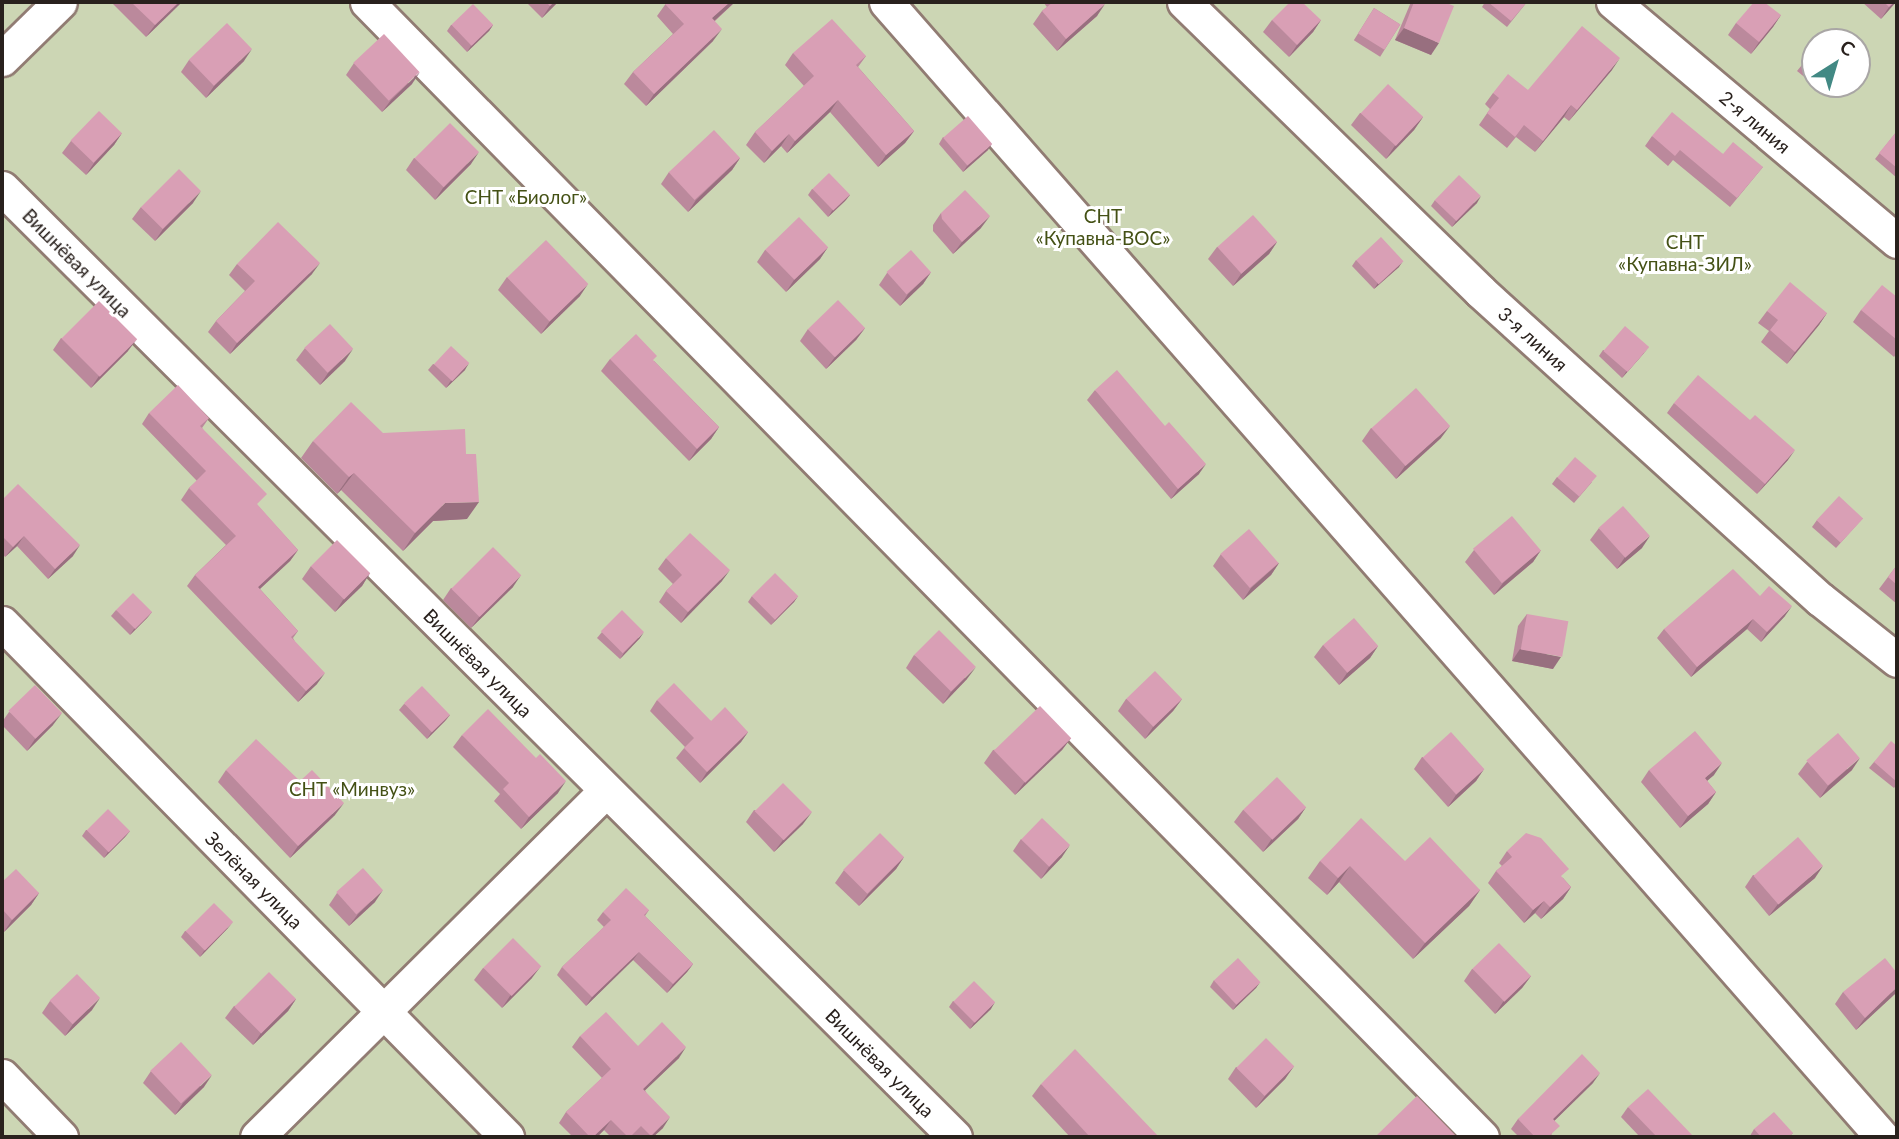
<!DOCTYPE html>
<html>
<head>
<meta charset="utf-8">
<style>
	body { margin:0 }
	#map { position:relative; width:1899px; height:1139px; overflow:hidden; background:#f9e2d8; font-family:Lato,sans-serif }
	div>[style] { position:absolute }
	[style*='--x'] { left:calc(var(--x)*1px); top:calc(var(--y)*1px); width:calc(var(--w)*1px); rotate:calc(var(--a)*1deg) }
	.green>* { inset:0; background:#ccd6b4 }
	.roads { filter:drop-shadow(2px 0 #917c73) drop-shadow(-2px 0 #917c73) drop-shadow(0 2px #917c73) drop-shadow(0 -2px #917c73) }
	.minor>* { height:33px; margin:-16.5px; padding:0 16.5px; transform-origin:16.5px; border-radius:16.5px; background:#fff }
	.wall>* { inset:0; background:#bb899c; transform-origin:0 0 }
	.shaded-wall>* { inset:0; background:#986f7f }
	.building>* { inset:0; background:#d99fb5; transform-origin:0 0 }
	span { translate:-50% -50%; white-space:nowrap; text-align:center; line-height:1.15; -webkit-text-stroke:6px #fff; paint-order:stroke }
	.street-label { font-size:19px; color:#29211d }
	.park-label { font-size:19px; color:#445115 }
	.frame { position:absolute; inset:0; border:4px solid #29211d; pointer-events:none }
	.north { position:absolute; left:1801px; top:28px; width:70px; height:70px; box-sizing:border-box; background:#fff; border:2px solid #a9a6a5; border-radius:50%; rotate:37deg; font-size:19px; font-weight:700; line-height:28px; text-align:center; color:#29211d }
	.north::after { content:''; display:block; margin:auto; width:24px; height:32px; background:#428984; clip-path:polygon(50% 0,100% 100%,50% 72%,0 100%) }
</style>
</head>
<body>
<div id="map">
	<div class="green">
		<i style="clip-path:polygon(evenodd,2px 2px,1897px 2px,1897px 1137px,2px 1137px,2px 2px,1815px 42px,1857px 42px,1857px 84px,1815px 84px,1815px 42px)"></i>
	</div>
	<div class="roads">
		<div class="minor">
			<i style="--x:367;--y:2;--w:1591;--a:45.51"></i>
			<i style="--x:886;--y:2;--w:1510;--a:48.73"></i>
			<i style="--x:1184;--y:2;--w:414;--a:44.3"></i>
			<i style="--x:1480;--y:291;--w:459;--a:42.2"></i>
			<i style="--x:1820;--y:599;--w:98;--a:38.4"></i>
			<i style="--x:1613;--y:2;--w:371;--a:40.1"></i>
			<i style="--x:2;--y:59;--w:81;--a:-44.5"></i>
			<i style="--x:2;--y:188;--w:1345;--a:44.88"></i>
			<i style="--x:2;--y:623;--w:721;--a:45.51"></i>
			<i style="--x:2;--y:1076;--w:85;--a:46"></i>
			<i style="--x:257;--y:1137;--w:492;--a:-44.8"></i>
		</div>
	</div>
	<div class="wall">
		<i style="clip-path:polygon(111px 2px,182px 2px,146px 37px)"></i>
		<i style="clip-path:polygon(526px 2px,558px 2px,542px 18px)"></i>
		<i style="clip-path:polygon(667px 2px,735px 2px,715px 21px,713px 41px,646px 106px,624px 84px,633px 72px,673px 34px,657px 16px)"></i>
		<i style="clip-path:polygon(1043px 2px,1103px 2px,1097px 16px,1057px 51px,1033px 24px,1042px 11px,1047px 7px)"></i>
		<i style="clip-path:polygon(1411px 2px,1444px 2px,1431px 55px,1395px 40px)"></i>
		<i style="clip-path:polygon(1485px 2px,1527px 2px,1507px 27px,1482px 7px)"></i>
		<i style="clip-path:polygon(1862px 2px,1896px 2px,1881px 19px)"></i>
		<i style="left:1374px;top:8px;width:31px;height:38px;rotate:32deg"></i>
		<i style="clip-path:polygon(1781px 15px,1773px 27px,1751px 54px,1728px 35px,1736px 23px)"></i>
		<i style="clip-path:polygon(1272px 20px,1321px 20px,1313px 32px,1289px 57px,1263px 32px)"></i>
		<i style="clip-path:polygon(451px 25px,493px 25px,489px 31px,467px 52px,447px 31px)"></i>
		<i style="clip-path:polygon(1815px 49px,1815px 84px,1830px 84px,1823px 92px,1797px 71px)"></i>
		<i style="clip-path:polygon(793px 53px,866px 56px,858px 67px,914px 131px,905px 143px,878px 167px,830px 112px,787px 153px,781px 146px,764px 163px,746px 145px,755px 132px,804px 86px,785px 65px)"></i>
		<i style="clip-path:polygon(189px 60px,244px 61px,206px 98px,181px 72px)"></i>
		<i style="clip-path:polygon(354px 63px,412px 84px,382px 112px,346px 75px)"></i>
		<i style="clip-path:polygon(1612px 70px,1569px 121px,1564px 117px,1535px 152px,1516px 137px,1507px 148px,1479px 125px,1490px 109px,1485px 104px,1493px 93px,1528px 90px)"></i>
		<i style="clip-path:polygon(1360px 113px,1423px 117px,1414px 130px,1386px 159px,1351px 125px)"></i>
		<i style="clip-path:polygon(1897px 131px,1897px 178px,1875px 159px)"></i>
		<i style="clip-path:polygon(122px 133px,114px 145px,86px 175px,62px 153px,71px 141px)"></i>
		<i style="clip-path:polygon(1652px 136px,1723px 154px,1763px 167px,1730px 207px,1673px 160px,1668px 166px,1645px 146px)"></i>
		<i style="clip-path:polygon(943px 137px,988px 150px,963px 172px,939px 144px)"></i>
		<i style="clip-path:polygon(414px 158px,471px 164px,435px 200px,406px 170px)"></i>
		<i style="clip-path:polygon(740px 158px,732px 170px,688px 212px,661px 184px,669px 172px)"></i>
		<i style="clip-path:polygon(812px 189px,850px 195px,845px 201px,828px 217px,808px 195px)"></i>
		<i style="clip-path:polygon(1435px 200px,1477px 203px,1452px 227px,1431px 206px)"></i>
		<i style="clip-path:polygon(193px 203px,155px 241px,132px 219px,141px 207px)"></i>
		<i style="clip-path:polygon(941px 213px,981px 228px,953px 254px,933px 231px,933px 225px)"></i>
		<i style="clip-path:polygon(1277px 242px,1269px 254px,1233px 286px,1208px 259px,1217px 247px)"></i>
		<i style="clip-path:polygon(828px 247px,820px 259px,786px 292px,757px 262px,765px 250px)"></i>
		<i style="clip-path:polygon(1356px 260px,1399px 267px,1374px 289px,1352px 266px)"></i>
		<i style="clip-path:polygon(237px 264px,312px 274px,230px 354px,208px 332px,216px 321px,245px 291px,229px 275px)"></i>
		<i style="clip-path:polygon(931px 272px,923px 284px,900px 306px,879px 285px,887px 273px)"></i>
		<i style="clip-path:polygon(507px 277px,580px 296px,541px 334px,498px 290px)"></i>
		<i style="clip-path:polygon(1897px 297px,1897px 353px,1894px 357px,1853px 322px,1861px 310px)"></i>
		<i style="clip-path:polygon(1767px 311px,1827px 313px,1819px 325px,1787px 364px,1761px 342px,1769px 331px,1758px 323px)"></i>
		<i style="clip-path:polygon(865px 328px,856px 340px,826px 369px,800px 341px,808px 329px)"></i>
		<i style="clip-path:polygon(61px 338px,128px 351px,91px 388px,53px 350px)"></i>
		<i style="clip-path:polygon(305px 348px,345px 361px,320px 385px,296px 360px)"></i>
		<i style="clip-path:polygon(1603px 350px,1644px 353px,1622px 378px,1599px 356px)"></i>
		<i style="clip-path:polygon(610px 359px,654px 361px,719px 427px,711px 439px,689px 461px,601px 371px)"></i>
		<i style="clip-path:polygon(433px 364px,465px 370px,446px 388px,428px 370px)"></i>
		<i style="clip-path:polygon(1095px 390px,1199px 474px,1171px 499px,1087px 400px)"></i>
		<i style="clip-path:polygon(1674px 403px,1788px 460px,1757px 494px,1667px 413px)"></i>
		<i style="clip-path:polygon(149px 413px,209px 418px,202px 428px,258px 506px,298px 550px,290px 561px,260px 589px,298px 631px,293px 638px,317px 684px,298px 702px,187px 586px,195px 575px,226px 545px,181px 500px,189px 488px,197px 481px,142px 424px)"></i>
		<i style="clip-path:polygon(1371px 428px,1441px 438px,1396px 479px,1362px 441px)"></i>
		<i style="clip-path:polygon(313px 441px,467px 519px,433px 521px,403px 551px,341px 490px,337px 494px,301px 458px)"></i>
		<i style="clip-path:polygon(1557px 477px,1592px 482px,1574px 503px,1552px 484px)"></i>
		<i style="clip-path:polygon(2px 500px,73px 556px,48px 579px,17px 546px,5px 557px,2px 553px)"></i>
		<i style="clip-path:polygon(1863px 518px,1836px 548px,1812px 527px,1817px 520px)"></i>
		<i style="clip-path:polygon(1599px 528px,1642px 548px,1617px 569px,1590px 540px)"></i>
		<i style="clip-path:polygon(1474px 550px,1541px 550px,1533px 562px,1494px 595px,1465px 562px)"></i>
		<i style="clip-path:polygon(1221px 554px,1279px 563px,1271px 575px,1243px 600px,1213px 566px)"></i>
		<i style="clip-path:polygon(666px 558px,722px 581px,681px 623px,659px 602px,666px 591px,673px 584px,658px 569px)"></i>
		<i style="clip-path:polygon(1897px 565px,1897px 604px,1879px 589px)"></i>
		<i style="clip-path:polygon(311px 566px,370px 573px,362px 586px,335px 612px,302px 579px)"></i>
		<i style="clip-path:polygon(513px 587px,471px 628px,443px 600px,451px 588px)"></i>
		<i style="clip-path:polygon(752px 596px,798px 596px,794px 602px,771px 625px,748px 602px)"></i>
		<i style="clip-path:polygon(1760px 596px,1785px 616px,1761px 642px,1747px 629px,1691px 677px,1657px 638px,1664px 629px)"></i>
		<i style="clip-path:polygon(116px 610px,152px 612px,147px 618px,130px 635px,111px 616px)"></i>
		<i style="clip-path:polygon(1527px 614px,1553px 669px,1512px 661px,1518px 626px)"></i>
		<i style="clip-path:polygon(602px 632px,640px 638px,620px 659px,597px 638px)"></i>
		<i style="clip-path:polygon(1323px 645px,1378px 646px,1370px 658px,1339px 685px,1314px 657px)"></i>
		<i style="clip-path:polygon(914px 655px,967px 679px,943px 704px,906px 668px)"></i>
		<i style="clip-path:polygon(1126px 699px,1182px 699px,1173px 711px,1145px 739px,1118px 711px)"></i>
		<i style="clip-path:polygon(657px 700px,711px 721px,748px 732px,741px 742px,700px 783px,676px 758px,685px 747px,650px 711px)"></i>
		<i style="clip-path:polygon(404px 704px,450px 715px,445px 721px,427px 739px,399px 710px)"></i>
		<i style="clip-path:polygon(9px 712px,53px 725px,27px 751px,2px 725px,2px 722px)"></i>
		<i style="clip-path:polygon(462px 735px,558px 793px,521px 829px,494px 801px,500px 794px,453px 747px)"></i>
		<i style="clip-path:polygon(1071px 738px,1062px 750px,1015px 795px,984px 763px,993px 750px)"></i>
		<i style="clip-path:polygon(1897px 746px,1897px 784px,1894px 788px,1869px 768px,1874px 762px)"></i>
		<i style="clip-path:polygon(1422px 757px,1484px 769px,1476px 781px,1448px 807px,1414px 769px)"></i>
		<i style="clip-path:polygon(1807px 762px,1852px 770px,1820px 798px,1798px 774px)"></i>
		<i style="clip-path:polygon(226px 770px,335px 815px,290px 858px,218px 782px)"></i>
		<i style="clip-path:polygon(1649px 770px,1714px 775px,1707px 781px,1716px 792px,1708px 804px,1680px 828px,1641px 782px)"></i>
		<i style="clip-path:polygon(1306px 807px,1298px 819px,1263px 852px,1234px 822px,1243px 810px)"></i>
		<i style="clip-path:polygon(754px 810px,803px 824px,774px 852px,746px 822px)"></i>
		<i style="clip-path:polygon(86px 830px,130px 831px,125px 837px,104px 858px,82px 836px)"></i>
		<i style="clip-path:polygon(1021px 839px,1062px 857px,1041px 879px,1013px 851px)"></i>
		<i style="clip-path:polygon(1507px 851px,1563px 878px,1571px 887px,1563px 899px,1541px 919px,1535px 913px,1524px 923px,1488px 883px,1496px 871px,1502px 866px,1499px 863px)"></i>
		<i style="clip-path:polygon(904px 857px,896px 869px,859px 906px,835px 883px,844px 870px)"></i>
		<i style="clip-path:polygon(1320px 861px,1405px 861px,1480px 890px,1469px 906px,1413px 959px,1339px 882px,1327px 895px,1308px 878px)"></i>
		<i style="clip-path:polygon(1753px 875px,1815px 878px,1769px 916px,1745px 887px)"></i>
		<i style="clip-path:polygon(2px 882px,39px 893px,31px 905px,4px 932px,2px 929px)"></i>
		<i style="clip-path:polygon(337px 893px,375px 902px,349px 926px,329px 905px)"></i>
		<i style="clip-path:polygon(649px 910px,645px 916px,693px 964px,687px 972px,667px 993px,633px 960px,586px 1006px,557px 975px,562px 967px,604px 927px,597px 920px,603px 912px)"></i>
		<i style="clip-path:polygon(228px 928px,200px 957px,181px 937px,185px 931px)"></i>
		<i style="clip-path:polygon(483px 968px,532px 978px,502px 1008px,474px 980px)"></i>
		<i style="clip-path:polygon(1472px 969px,1531px 976px,1522px 988px,1495px 1014px,1464px 981px)"></i>
		<i style="clip-path:polygon(1214px 980px,1260px 982px,1256px 988px,1233px 1010px,1210px 987px)"></i>
		<i style="clip-path:polygon(1843px 992px,1896px 993px,1856px 1030px,1835px 1004px)"></i>
		<i style="clip-path:polygon(296px 999px,288px 1011px,253px 1045px,225px 1018px,234px 1006px)"></i>
		<i style="clip-path:polygon(50px 1001px,92px 1010px,65px 1036px,42px 1013px)"></i>
		<i style="clip-path:polygon(953px 1001px,991px 1009px,970px 1029px,949px 1007px)"></i>
		<i style="clip-path:polygon(580px 1036px,638px 1046px,679px 1058px,645px 1090px,663px 1128px,653px 1137px,611px 1137px,604px 1130px,597px 1137px,573px 1137px,559px 1123px,566px 1112px,602px 1078px,572px 1047px)"></i>
		<i style="clip-path:polygon(1294px 1066px,1285px 1079px,1256px 1108px,1228px 1079px,1236px 1067px)"></i>
		<i style="clip-path:polygon(151px 1071px,204px 1087px,175px 1115px,143px 1083px)"></i>
		<i style="clip-path:polygon(1593px 1083px,1554px 1121px,1551px 1137px,1519px 1137px,1511px 1129px,1518px 1119px)"></i>
		<i style="clip-path:polygon(1041px 1084px,1159px 1137px,1070px 1137px,1032px 1096px)"></i>
		<i style="clip-path:polygon(1628px 1107px,1694px 1137px,1640px 1137px,1621px 1117px)"></i>
		<i style="clip-path:polygon(1754px 1129px,1793px 1133px,1789px 1137px,1751px 1137px,1750px 1136px)"></i>
	</div>
	<div class="shaded-wall">
		<i style="clip-path:polygon(179px 2px,182px 2px,146px 37px,155px 25px)"></i>
		<i style="clip-path:polygon(554px 2px,558px 2px,542px 18px,550px 6px)"></i>
		<i style="clip-path:polygon(730px 2px,735px 2px,704px 30px,712px 18px)"></i>
		<i style="clip-path:polygon(1894px 2px,1896px 2px,1881px 19px,1889px 7px)"></i>
		<i style="clip-path:polygon(1105px 4px,1097px 16px,1057px 51px,1066px 39px)"></i>
		<i style="clip-path:polygon(1781px 15px,1773px 27px,1751px 54px,1759px 42px)"></i>
		<i style="clip-path:polygon(1321px 20px,1313px 32px,1289px 57px,1297px 45px)"></i>
		<i style="clip-path:polygon(493px 25px,489px 31px,467px 52px,471px 46px)"></i>
		<i style="clip-path:polygon(1404px 28px,1439px 43px,1431px 55px,1395px 40px)"></i>
		<i style="clip-path:polygon(722px 29px,713px 41px,646px 106px,654px 94px)"></i>
		<i style="clip-path:polygon(252px 49px,244px 61px,206px 98px,214px 86px)"></i>
		<i style="clip-path:polygon(1620px 58px,1612px 70px,1569px 121px,1577px 110px)"></i>
		<i style="clip-path:polygon(420px 72px,412px 84px,382px 112px,391px 100px)"></i>
		<i style="clip-path:polygon(838px 100px,830px 112px,787px 153px,795px 141px)"></i>
		<i style="clip-path:polygon(1571px 105px,1564px 117px,1535px 152px,1543px 141px)"></i>
		<i style="clip-path:polygon(1423px 117px,1414px 130px,1386px 159px,1394px 147px)"></i>
		<i style="clip-path:polygon(914px 131px,905px 143px,878px 167px,886px 155px)"></i>
		<i style="clip-path:polygon(122px 133px,114px 145px,86px 175px,94px 163px)"></i>
		<i style="clip-path:polygon(789px 134px,781px 146px,764px 163px,772px 151px)"></i>
		<i style="clip-path:polygon(992px 144px,988px 150px,963px 172px,967px 166px)"></i>
		<i style="clip-path:polygon(479px 152px,471px 164px,435px 200px,443px 188px)"></i>
		<i style="clip-path:polygon(740px 158px,732px 170px,688px 212px,696px 200px)"></i>
		<i style="clip-path:polygon(201px 191px,193px 203px,155px 241px,163px 229px)"></i>
		<i style="clip-path:polygon(850px 195px,845px 201px,828px 217px,832px 211px)"></i>
		<i style="clip-path:polygon(1481px 196px,1477px 203px,1452px 227px,1456px 221px)"></i>
		<i style="clip-path:polygon(990px 216px,981px 228px,953px 254px,962px 242px)"></i>
		<i style="clip-path:polygon(1277px 242px,1269px 254px,1233px 286px,1241px 274px)"></i>
		<i style="clip-path:polygon(828px 247px,820px 259px,786px 292px,794px 280px)"></i>
		<i style="clip-path:polygon(1403px 261px,1399px 267px,1374px 289px,1378px 283px)"></i>
		<i style="clip-path:polygon(320px 263px,312px 274px,230px 354px,237px 343px)"></i>
		<i style="clip-path:polygon(931px 272px,923px 284px,900px 306px,908px 294px)"></i>
		<i style="clip-path:polygon(588px 284px,580px 296px,541px 334px,550px 321px)"></i>
		<i style="clip-path:polygon(1827px 313px,1819px 325px,1787px 364px,1795px 352px)"></i>
		<i style="clip-path:polygon(865px 328px,856px 340px,826px 369px,835px 357px)"></i>
		<i style="clip-path:polygon(137px 339px,128px 351px,91px 388px,99px 376px)"></i>
		<i style="clip-path:polygon(1649px 347px,1644px 353px,1622px 378px,1626px 372px)"></i>
		<i style="clip-path:polygon(353px 349px,345px 361px,320px 385px,328px 373px)"></i>
		<i style="clip-path:polygon(469px 363px,465px 370px,446px 388px,450px 382px)"></i>
		<i style="clip-path:polygon(1450px 426px,1441px 438px,1396px 479px,1405px 466px)"></i>
		<i style="clip-path:polygon(719px 427px,711px 439px,689px 461px,697px 449px)"></i>
		<i style="clip-path:polygon(1795px 450px,1788px 460px,1757px 494px,1765px 484px)"></i>
		<i style="clip-path:polygon(1206px 464px,1199px 474px,1171px 499px,1178px 489px)"></i>
		<i style="clip-path:polygon(354px 473px,341px 490px,337px 494px,349px 477px)"></i>
		<i style="clip-path:polygon(479px 502px,467px 519px,433px 521px,403px 551px,415px 533px,445px 503px)"></i>
		<i style="clip-path:polygon(24px 536px,17px 546px,5px 557px,13px 547px)"></i>
		<i style="clip-path:polygon(1650px 536px,1642px 548px,1617px 569px,1625px 557px)"></i>
		<i style="clip-path:polygon(80px 545px,73px 556px,48px 579px,55px 569px)"></i>
		<i style="clip-path:polygon(298px 550px,290px 561px,250px 598px,258px 587px)"></i>
		<i style="clip-path:polygon(1541px 550px,1533px 562px,1494px 595px,1503px 583px)"></i>
		<i style="clip-path:polygon(1279px 563px,1271px 575px,1243px 600px,1251px 588px)"></i>
		<i style="clip-path:polygon(730px 570px,722px 581px,681px 623px,688px 612px)"></i>
		<i style="clip-path:polygon(370px 573px,362px 586px,335px 612px,343px 600px)"></i>
		<i style="clip-path:polygon(521px 575px,513px 587px,471px 628px,480px 616px)"></i>
		<i style="clip-path:polygon(798px 596px,794px 602px,771px 625px,776px 619px)"></i>
		<i style="clip-path:polygon(1792px 606px,1785px 616px,1761px 642px,1767px 632px)"></i>
		<i style="clip-path:polygon(152px 612px,147px 618px,130px 635px,134px 629px)"></i>
		<i style="clip-path:polygon(1753px 619px,1747px 629px,1691px 677px,1697px 667px)"></i>
		<i style="clip-path:polygon(644px 632px,640px 638px,620px 659px,624px 653px)"></i>
		<i style="clip-path:polygon(1378px 646px,1370px 658px,1339px 685px,1347px 673px)"></i>
		<i style="clip-path:polygon(1520px 649px,1561px 657px,1553px 669px,1512px 661px)"></i>
		<i style="clip-path:polygon(976px 667px,967px 679px,943px 704px,951px 692px)"></i>
		<i style="clip-path:polygon(325px 673px,317px 684px,298px 702px,306px 691px)"></i>
		<i style="clip-path:polygon(1182px 699px,1173px 711px,1145px 739px,1153px 727px)"></i>
		<i style="clip-path:polygon(62px 713px,53px 725px,27px 751px,35px 739px)"></i>
		<i style="clip-path:polygon(450px 715px,445px 721px,427px 739px,431px 733px)"></i>
		<i style="clip-path:polygon(748px 732px,741px 742px,700px 783px,707px 772px)"></i>
		<i style="clip-path:polygon(1071px 738px,1062px 750px,1015px 795px,1024px 783px)"></i>
		<i style="clip-path:polygon(1860px 758px,1852px 770px,1820px 798px,1828px 786px)"></i>
		<i style="clip-path:polygon(1722px 763px,1714px 775px,1696px 790px,1705px 778px)"></i>
		<i style="clip-path:polygon(1484px 769px,1476px 781px,1448px 807px,1456px 795px)"></i>
		<i style="clip-path:polygon(566px 781px,558px 793px,521px 829px,529px 817px)"></i>
		<i style="clip-path:polygon(1716px 792px,1708px 804px,1680px 828px,1688px 816px)"></i>
		<i style="clip-path:polygon(344px 803px,335px 815px,290px 858px,298px 846px)"></i>
		<i style="clip-path:polygon(1306px 807px,1298px 819px,1263px 852px,1271px 840px)"></i>
		<i style="clip-path:polygon(812px 812px,803px 824px,774px 852px,783px 840px)"></i>
		<i style="clip-path:polygon(130px 831px,125px 837px,104px 858px,108px 852px)"></i>
		<i style="clip-path:polygon(1070px 845px,1062px 857px,1041px 879px,1049px 867px)"></i>
		<i style="clip-path:polygon(904px 857px,896px 869px,859px 906px,868px 894px)"></i>
		<i style="clip-path:polygon(1350px 866px,1339px 882px,1327px 895px,1338px 878px)"></i>
		<i style="clip-path:polygon(1823px 866px,1815px 878px,1769px 916px,1778px 904px)"></i>
		<i style="clip-path:polygon(1571px 887px,1563px 899px,1541px 919px,1550px 907px)"></i>
		<i style="clip-path:polygon(383px 890px,375px 902px,349px 926px,358px 914px)"></i>
		<i style="clip-path:polygon(1480px 890px,1469px 906px,1413px 959px,1425px 943px)"></i>
		<i style="clip-path:polygon(39px 893px,31px 905px,4px 932px,12px 920px)"></i>
		<i style="clip-path:polygon(1544px 901px,1535px 913px,1524px 923px,1533px 910px)"></i>
		<i style="clip-path:polygon(233px 922px,228px 928px,200px 957px,204px 951px)"></i>
		<i style="clip-path:polygon(639px 952px,633px 960px,586px 1006px,592px 997px)"></i>
		<i style="clip-path:polygon(693px 964px,687px 972px,667px 993px,673px 984px)"></i>
		<i style="clip-path:polygon(541px 966px,532px 978px,502px 1008px,510px 996px)"></i>
		<i style="clip-path:polygon(1531px 976px,1522px 988px,1495px 1014px,1503px 1002px)"></i>
		<i style="clip-path:polygon(1260px 982px,1256px 988px,1233px 1010px,1237px 1004px)"></i>
		<i style="clip-path:polygon(1897px 987px,1897px 991px,1896px 993px,1856px 1030px,1865px 1018px)"></i>
		<i style="clip-path:polygon(100px 998px,92px 1010px,65px 1036px,73px 1024px)"></i>
		<i style="clip-path:polygon(296px 999px,288px 1011px,253px 1045px,261px 1033px)"></i>
		<i style="clip-path:polygon(995px 1002px,991px 1009px,970px 1029px,974px 1023px)"></i>
		<i style="clip-path:polygon(686px 1047px,679px 1058px,636px 1099px,643px 1089px)"></i>
		<i style="clip-path:polygon(1294px 1066px,1285px 1079px,1256px 1108px,1265px 1096px)"></i>
		<i style="clip-path:polygon(1600px 1073px,1593px 1083px,1546px 1129px,1553px 1119px)"></i>
		<i style="clip-path:polygon(212px 1075px,204px 1087px,175px 1115px,183px 1103px)"></i>
		<i style="clip-path:polygon(670px 1117px,663px 1128px,653px 1137px,650px 1137px)"></i>
		<i style="clip-path:polygon(611px 1120px,604px 1130px,597px 1137px,593px 1137px)"></i>
	</div>
	<div class="building">
		<i style="clip-path:polygon(131px 2px,179px 2px,155px 25px)"></i>
		<i style="clip-path:polygon(546px 2px,554px 2px,550px 6px)"></i>
		<i style="clip-path:polygon(667px 2px,730px 2px,712px 18px,722px 29px,654px 94px,633px 72px,684px 24px,665px 4px)"></i>
		<i style="clip-path:polygon(1053px 2px,1103px 2px,1105px 4px,1066px 39px,1042px 11px)"></i>
		<i style="clip-path:polygon(1290px 2px,1302px 2px,1321px 20px,1297px 45px,1272px 20px)"></i>
		<i style="clip-path:polygon(1414px 2px,1444px 2px,1454px 6px,1439px 43px,1404px 28px)"></i>
		<i style="clip-path:polygon(1488px 2px,1527px 2px,1511px 21px)"></i>
		<i style="clip-path:polygon(1754px 2px,1764px 2px,1781px 15px,1759px 42px,1736px 23px)"></i>
		<i style="clip-path:polygon(1884px 2px,1894px 2px,1889px 7px)"></i>
		<i style="left:473px;top:4px;width:29px;height:30px;rotate:46deg"></i>
		<i style="left:1374px;top:8px;width:31px;height:30px;rotate:32deg"></i>
		<i style="clip-path:polygon(832px 19px,866px 56px,856px 65px,914px 131px,886px 155px,838px 100px,795px 141px,789px 134px,772px 151px,755px 132px,814px 76px,793px 53px)"></i>
		<i style="left:227px;top:23px;width:36px;height:53px;rotate:46deg"></i>
		<i style="clip-path:polygon(1582px 26px,1620px 58px,1577px 110px,1571px 105px,1543px 141px,1524px 125px,1515px 137px,1487px 113px,1499px 98px,1493px 93px,1508px 74px,1528px 90px)"></i>
		<i style="left:384px;top:34px;width:52px;height:42px;rotate:47deg"></i>
		<i style="clip-path:polygon(1815px 49px,1815px 75px,1802px 65px)"></i>
		<i style="left:1388px;top:84px;width:48px;height:40px;rotate:43deg"></i>
		<i style="left:99px;top:111px;width:32px;height:41px;rotate:44deg"></i>
		<i style="clip-path:polygon(1672px 112px,1723px 154px,1733px 142px,1763px 167px,1737px 198px,1680px 150px,1675px 156px,1652px 136px)"></i>
		<i style="left:968px;top:116px;width:37px;height:33px;rotate:49deg"></i>
		<i style="left:450px;top:123px;width:41px;height:50px;rotate:45deg"></i>
		<i style="left:714px;top:130px;width:38px;height:62px;rotate:47deg"></i>
		<i style="clip-path:polygon(1897px 131px,1897px 168px,1879px 153px)"></i>
		<i style="left:179px;top:169px;width:31px;height:54px;rotate:45deg"></i>
		<i style="left:829px;top:173px;width:30px;height:23px;rotate:46deg"></i>
		<i style="left:1459px;top:175px;width:30px;height:35px;rotate:44deg"></i>
		<i style="clip-path:polygon(965px 190px,990px 216px,962px 242px,942px 219px,941px 213px)"></i>
		<i style="left:1253px;top:215px;width:36px;height:48px;rotate:48deg"></i>
		<i style="left:799px;top:217px;width:42px;height:47px;rotate:46deg"></i>
		<i style="clip-path:polygon(278px 222px,320px 263px,237px 343px,216px 321px,255px 281px,237px 264px)"></i>
		<i style="left:1381px;top:237px;width:33px;height:34px;rotate:47deg"></i>
		<i style="left:546px;top:240px;width:61px;height:54px;rotate:46deg"></i>
		<i style="left:911px;top:250px;width:30px;height:33px;rotate:48deg"></i>
		<i style="clip-path:polygon(1790px 282px,1827px 313px,1795px 352px,1770px 330px,1778px 320px,1767px 311px)"></i>
		<i style="clip-path:polygon(1882px 285px,1897px 297px,1897px 340px,1861px 310px)"></i>
		<i style="left:838px;top:300px;width:39px;height:42px;rotate:46deg"></i>
		<i style="left:99px;top:301px;width:54px;height:53px;rotate:45deg"></i>
		<i style="left:330px;top:324px;width:34px;height:35px;rotate:47deg"></i>
		<i style="left:1625px;top:326px;width:32px;height:33px;rotate:41deg"></i>
		<i style="clip-path:polygon(636px 334px,657px 356px,653px 360px,719px 427px,697px 449px,610px 359px)"></i>
		<i style="left:451px;top:346px;width:25px;height:25px;rotate:43deg"></i>
		<i style="clip-path:polygon(1117px 370px,1165px 426px,1169px 422px,1206px 464px,1178px 489px,1095px 390px)"></i>
		<i style="clip-path:polygon(1698px 375px,1750px 420px,1755px 415px,1795px 450px,1765px 484px,1674px 403px)"></i>
		<i style="clip-path:polygon(178px 385px,209px 418px,200px 426px,267px 494px,257px 504px,298px 550px,258px 587px,298px 631px,291px 637px,325px 673px,306px 691px,195px 575px,236px 536px,189px 488px,206px 471px,149px 413px)"></i>
		<i style="left:1416px;top:388px;width:51px;height:60px;rotate:48deg"></i>
		<i style="clip-path:polygon(351px 402px,383px 433px,465px 429px,466px 454px,476px 454px,479px 502px,445px 503px,415px 533px,354px 473px,349px 477px,313px 441px)"></i>
		<i style="left:1575px;top:457px;width:29px;height:27px;rotate:41deg"></i>
		<i style="clip-path:polygon(18px 484px,80px 545px,55px 569px,24px 536px,13px 547px,2px 536px,2px 500px)"></i>
		<i style="left:1839px;top:496px;width:33px;height:33px;rotate:43deg"></i>
		<i style="left:1623px;top:506px;width:40px;height:33px;rotate:48deg"></i>
		<i style="left:1512px;top:516px;width:45px;height:51px;rotate:50deg"></i>
		<i style="left:1249px;top:529px;width:45px;height:38px;rotate:49deg"></i>
		<i style="clip-path:polygon(690px 533px,730px 570px,688px 612px,666px 591px,682px 575px,666px 558px)"></i>
		<i style="left:337px;top:540px;width:47px;height:37px;rotate:45deg"></i>
		<i style="left:493px;top:547px;width:40px;height:59px;rotate:45deg"></i>
		<i style="clip-path:polygon(1897px 565px,1897px 585px,1888px 577px)"></i>
		<i style="clip-path:polygon(1733px 569px,1760px 596px,1769px 586px,1792px 606px,1767px 632px,1753px 619px,1697px 667px,1664px 629px)"></i>
		<i style="left:775px;top:573px;width:33px;height:33px;rotate:45deg"></i>
		<i style="left:133px;top:593px;width:27px;height:24px;rotate:45deg"></i>
		<i style="left:622px;top:610px;width:31px;height:30px;rotate:45deg"></i>
		<i style="left:1527px;top:614px;width:42px;height:36px;rotate:10deg"></i>
		<i style="left:1354px;top:618px;width:37px;height:41px;rotate:49deg"></i>
		<i style="left:939px;top:630px;width:52px;height:35px;rotate:45deg"></i>
		<i style="left:1155px;top:671px;width:39px;height:40px;rotate:46deg"></i>
		<i style="clip-path:polygon(674px 683px,711px 721px,725px 707px,748px 732px,707px 772px,684px 748px,694px 738px,657px 700px)"></i>
		<i style="left:35px;top:685px;width:39px;height:37px;rotate:46deg"></i>
		<i style="left:422px;top:686px;width:40px;height:25px;rotate:46deg"></i>
		<i style="left:1040px;top:706px;width:45px;height:64px;rotate:46deg"></i>
		<i style="clip-path:polygon(488px 709px,536px 758px,540px 754px,566px 781px,529px 817px,503px 789px,509px 783px,462px 735px)"></i>
		<i style="clip-path:polygon(1695px 731px,1722px 763px,1705px 778px,1716px 792px,1688px 816px,1649px 770px)"></i>
		<i style="left:1451px;top:732px;width:50px;height:38px;rotate:48deg"></i>
		<i style="left:1838px;top:733px;width:33px;height:42px;rotate:49deg"></i>
		<i style="clip-path:polygon(256px 739px,300px 781px,312px 770px,344px 803px,298px 846px,226px 770px)"></i>
		<i style="clip-path:polygon(1891px 741px,1897px 746px,1897px 782px,1874px 762px)"></i>
		<i style="left:1277px;top:777px;width:42px;height:47px;rotate:46deg"></i>
		<i style="left:783px;top:783px;width:41px;height:40px;rotate:45deg"></i>
		<i style="left:108px;top:809px;width:31px;height:30px;rotate:45deg"></i>
		<i style="left:1042px;top:818px;width:39px;height:30px;rotate:44deg"></i>
		<i style="clip-path:polygon(1361px 818px,1405px 861px,1430px 837px,1480px 890px,1425px 943px,1350px 866px,1338px 878px,1320px 861px)"></i>
		<i style="left:880px;top:833px;width:34px;height:52px;rotate:45deg"></i>
		<i style="clip-path:polygon(1526px 833px,1541px 838px,1569px 869px,1561px 876px,1571px 887px,1550px 907px,1544px 901px,1533px 910px,1496px 871px,1512px 857px,1507px 851px)"></i>
		<i style="left:1798px;top:837px;width:38px;height:59px;rotate:49deg"></i>
		<i style="left:363px;top:868px;width:30px;height:36px;rotate:48deg"></i>
		<i style="clip-path:polygon(16px 869px,39px 893px,12px 920px,2px 909px,2px 882px)"></i>
		<i style="clip-path:polygon(626px 888px,649px 910px,644px 915px,693px 964px,673px 984px,639px 952px,592px 997px,562px 967px,611px 920px,603px 912px)"></i>
		<i style="left:214px;top:903px;width:27px;height:40px;rotate:45deg"></i>
		<i style="left:513px;top:938px;width:40px;height:42px;rotate:45deg"></i>
		<i style="left:1499px;top:943px;width:46px;height:37px;rotate:46deg"></i>
		<i style="left:1238px;top:958px;width:33px;height:33px;rotate:47deg"></i>
		<i style="clip-path:polygon(1885px 958px,1897px 973px,1897px 987px,1865px 1018px,1843px 992px)"></i>
		<i style="left:269px;top:972px;width:38px;height:49px;rotate:45deg"></i>
		<i style="left:77px;top:974px;width:33px;height:38px;rotate:46deg"></i>
		<i style="left:974px;top:981px;width:30px;height:29px;rotate:45deg"></i>
		<i style="clip-path:polygon(606px 1012px,638px 1046px,662px 1022px,686px 1047px,643px 1089px,670px 1117px,651px 1136px,641px 1126px,630px 1137px,628px 1137px,611px 1120px,593px 1137px,590px 1137px,566px 1112px,611px 1069px,580px 1036px)"></i>
		<i style="left:1266px;top:1038px;width:40px;height:42px;rotate:45deg"></i>
		<i style="left:181px;top:1042px;width:45px;height:42px;rotate:47deg"></i>
		<i style="clip-path:polygon(1075px 1049px,1159px 1137px,1090px 1137px,1041px 1084px)"></i>
		<i style="clip-path:polygon(1582px 1054px,1600px 1073px,1553px 1119px,1560px 1126px,1548px 1137px,1535px 1137px,1518px 1119px)"></i>
		<i style="clip-path:polygon(1648px 1089px,1694px 1137px,1657px 1137px,1628px 1107px)"></i>
		<i style="clip-path:polygon(1417px 1096px,1457px 1137px,1375px 1137px)"></i>
		<i style="clip-path:polygon(1774px 1112px,1793px 1133px,1788px 1137px,1761px 1137px,1754px 1129px)"></i>
	</div>
	<div class="street-label">
		<span style="left:1755px;top:122px;rotate:40deg">2-я линия</span>
		<span style="left:77px;top:263px;rotate:45deg">Вишнёвая улица</span>
		<span style="left:1533px;top:339px;rotate:42deg">3-я линия</span>
		<span style="left:478px;top:663px;rotate:45deg">Вишнёвая улица</span>
		<span style="left:254px;top:880px;rotate:45deg">Зелёная улица</span>
		<span style="left:880px;top:1063px;rotate:45deg">Вишнёвая улица</span>
	</div>
	<div class="park-label">
		<span style="left:526px;top:197px">СНТ «Биолог»</span>
		<span style="left:1103px;top:227px">СНТ<br>«Купавна-ВОС»</span>
		<span style="left:1685px;top:253px">СНТ<br>«Купавна-ЗИЛ»</span>
		<span style="left:352px;top:789px">СНТ «Минвуз»</span>
	</div>
	<div class="frame"></div>
	<div class="north">С</div>
</div>
</body>
</html>
